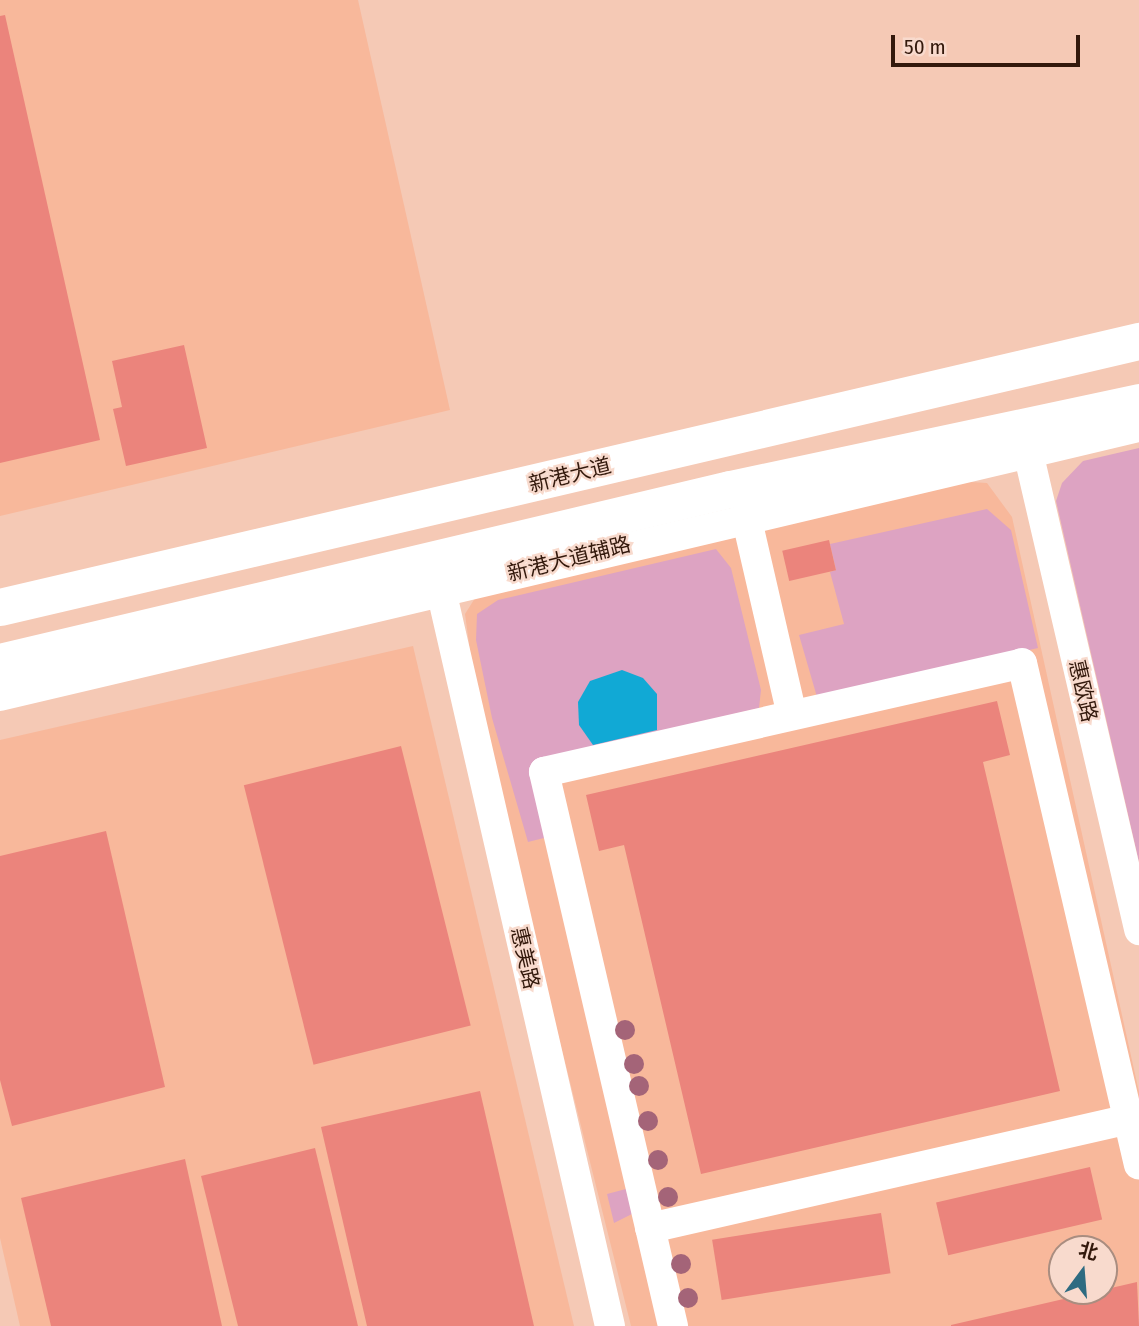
<!DOCTYPE html>
<html>
<head>
<meta charset="utf-8">
<style>
	body { margin:0 }
	#map { position:relative; width:1139px; height:1326px; overflow:hidden; background:#f5c9b5; font-family:"Fira Sans Condensed","Noto Sans SC",sans-serif }
	div>[style] { position:absolute }
	[style*='--x'] { left:calc(var(--x)*1px); top:calc(var(--y)*1px); width:calc(var(--w)*1px); rotate:calc(var(--a)*1deg) }
	.built>* { inset:0; background:#f8b89b }
	.green>* { inset:0; background:#dda3c2 }
	.water>* { inset:0; background:#11a9d5 }
	.building>* { inset:0; background:#eb847c; transform-origin:0 0 }
	.minor>* { height:30px; margin:-15px; padding:0 15px; transform-origin:15px; border-radius:15px; background:#fff }
	.major>* { height:37px; margin:-18.5px; padding:0 18.5px; transform-origin:18.5px; border-radius:18.5px; background:#fff }
	.trees>* { width:20px; height:20px; margin:-10px; border-radius:50%; background:#a46478 }
	span { translate:-50% -50%; white-space:nowrap; text-align:center; line-height:1.15; -webkit-text-stroke:5px #f8dacd; paint-order:stroke }
	.street-label { font-size:21px; color:#33190c }
	.north { position:absolute; left:1048px; top:1235px; width:70px; height:70px; box-sizing:border-box; background:#f8dacd; border:2px solid #a98d80; border-radius:50%; rotate:16deg; font-size:19px; font-weight:700; line-height:28px; text-align:center; color:#33190c }
	.north::after { content:''; display:block; margin:auto; width:24px; height:32px; background:#2e6b81; clip-path:polygon(50% 0,100% 100%,50% 72%,0 100%) }
	.scale { position:absolute; left:891px; top:35px; width:189px; height:32px; box-sizing:border-box; border:4px solid #33190c; border-top:0; padding-left:9px; font-size:21px; line-height:24px; white-space:nowrap; color:#33190c; -webkit-text-stroke:5px #f8dacd; paint-order:stroke }
</style>
</head>
<body>
<div id="map">
	<div class="built">
		<i style="clip-path:polygon(0 0,358px 0,450px 410px,0 516px)"></i>
		<i style="clip-path:polygon(evenodd,954px 481px,987px 483px,1012px 517px,1139px 1092px,1139px 1326px,631px 1326px,479px 718px,465px 614px,477px 595px,954px 481px,1062px 1249px,1104px 1249px,1104px 1291px,1062px 1291px,1062px 1249px)"></i>
		<i style="clip-path:polygon(413px 646px,574px 1326px,20px 1326px,0 1238px,0 740px)"></i>
	</div>
	<div class="green">
		<i style="clip-path:polygon(1139px 448px,1139px 862px,1056px 501px,1062px 483px,1083px 461px)"></i>
		<i style="clip-path:polygon(987px 509px,1011px 530px,1038px 648px,817px 697px,799px 635px,844px 624px,830px 572px,836px 570px,830px 544px)"></i>
		<i style="clip-path:polygon(716px 549px,731px 568px,761px 690px,759px 708px,545px 759px,548px 837px,528px 842px,492px 718px,476px 640px,477px 614px,498px 600px)"></i>
		<i style="clip-path:polygon(626px 1189px,632px 1214px,614px 1223px,607px 1194px)"></i>
	</div>
	<div class="water">
		<i style="clip-path:polygon(622px 670px,643px 678px,657px 694px,657px 730px,593px 745px,579px 725px,578px 702px,590px 681px)"></i>
	</div>
	<div class="building">
		<i style="clip-path:polygon(5px 15px,100px 440px,0 463px,0 16px)"></i>
		<i style="clip-path:polygon(184px 345px,207px 448px,126px 466px,113px 409px,122px 407px,112px 361px)"></i>
		<i style="left:829px;top:540px;width:31px;height:48px;rotate:77deg"></i>
		<i style="clip-path:polygon(997px 701px,1010px 755px,983px 762px,1060px 1091px,701px 1174px,624px 845px,599px 851px,586px 795px)"></i>
		<i style="left:401px;top:746px;width:288px;height:162px;rotate:76deg"></i>
		<i style="clip-path:polygon(106px 831px,165px 1087px,12px 1126px,0 1080px,0 856px)"></i>
		<i style="clip-path:polygon(480px 1091px,534px 1326px,367px 1326px,321px 1127px)"></i>
		<i style="clip-path:polygon(315px 1148px,358px 1326px,238px 1326px,201px 1176px)"></i>
		<i style="clip-path:polygon(185px 1159px,222px 1326px,51px 1326px,21px 1198px)"></i>
		<i style="left:1090px;top:1167px;width:54px;height:158px;rotate:77deg"></i>
		<i style="left:881px;top:1213px;width:61px;height:171px;rotate:81deg"></i>
		<i style="clip-path:polygon(1137px 1282px,1139px 1326px,951px 1326px,951px 1325px)"></i>
	</div>
	<div class="minor">
		<i style="--x:1028;--y:452;--w:491;--a:76.9"></i>
		<i style="--x:746;--y:516;--w:204;--a:77"></i>
		<i style="--x:441;--y:590;--w:755;--a:77.07"></i>
		<i style="--x:0;--y:696;--w:1170;--a:-13.29"></i>
		<i style="--x:650;--y:1228;--w:490;--a:-12.8"></i>
		<i style="--x:673;--y:1326;--w:569;--a:-103.11"></i>
		<i style="--x:544;--y:772;--w:490;--a:-12.8"></i>
		<i style="--x:1022;--y:663;--w:515;--a:76.88"></i>
	</div>
	<div class="major">
		<i style="--x:0;--y:607;--w:1170;--a:-13.15"></i>
		<i style="--x:0;--y:662;--w:750;--a:-13.33"></i>
		<i style="--x:730;--y:489;--w:418;--a:-12"></i>
	</div>
	<div class="trees">
		<i style="left:625px;top:1030px"></i>
		<i style="left:634px;top:1064px"></i>
		<i style="left:639px;top:1086px"></i>
		<i style="left:648px;top:1121px"></i>
		<i style="left:658px;top:1160px"></i>
		<i style="left:668px;top:1197px"></i>
		<i style="left:681px;top:1264px"></i>
		<i style="left:688px;top:1298px"></i>
	</div>
	<div class="street-label">
		<span style="left:570px;top:475px;rotate:-14deg">新港大道</span>
		<span style="left:569px;top:559px;rotate:-14deg">新港大道辅路</span>
		<span style="left:1083px;top:691px;rotate:77deg">惠欧路</span>
		<span style="left:525px;top:958px;rotate:77deg">惠美路</span>
	</div>
	<div class="north">北</div>
	<div class="scale">50 m</div>
</div>
</body>
</html>
